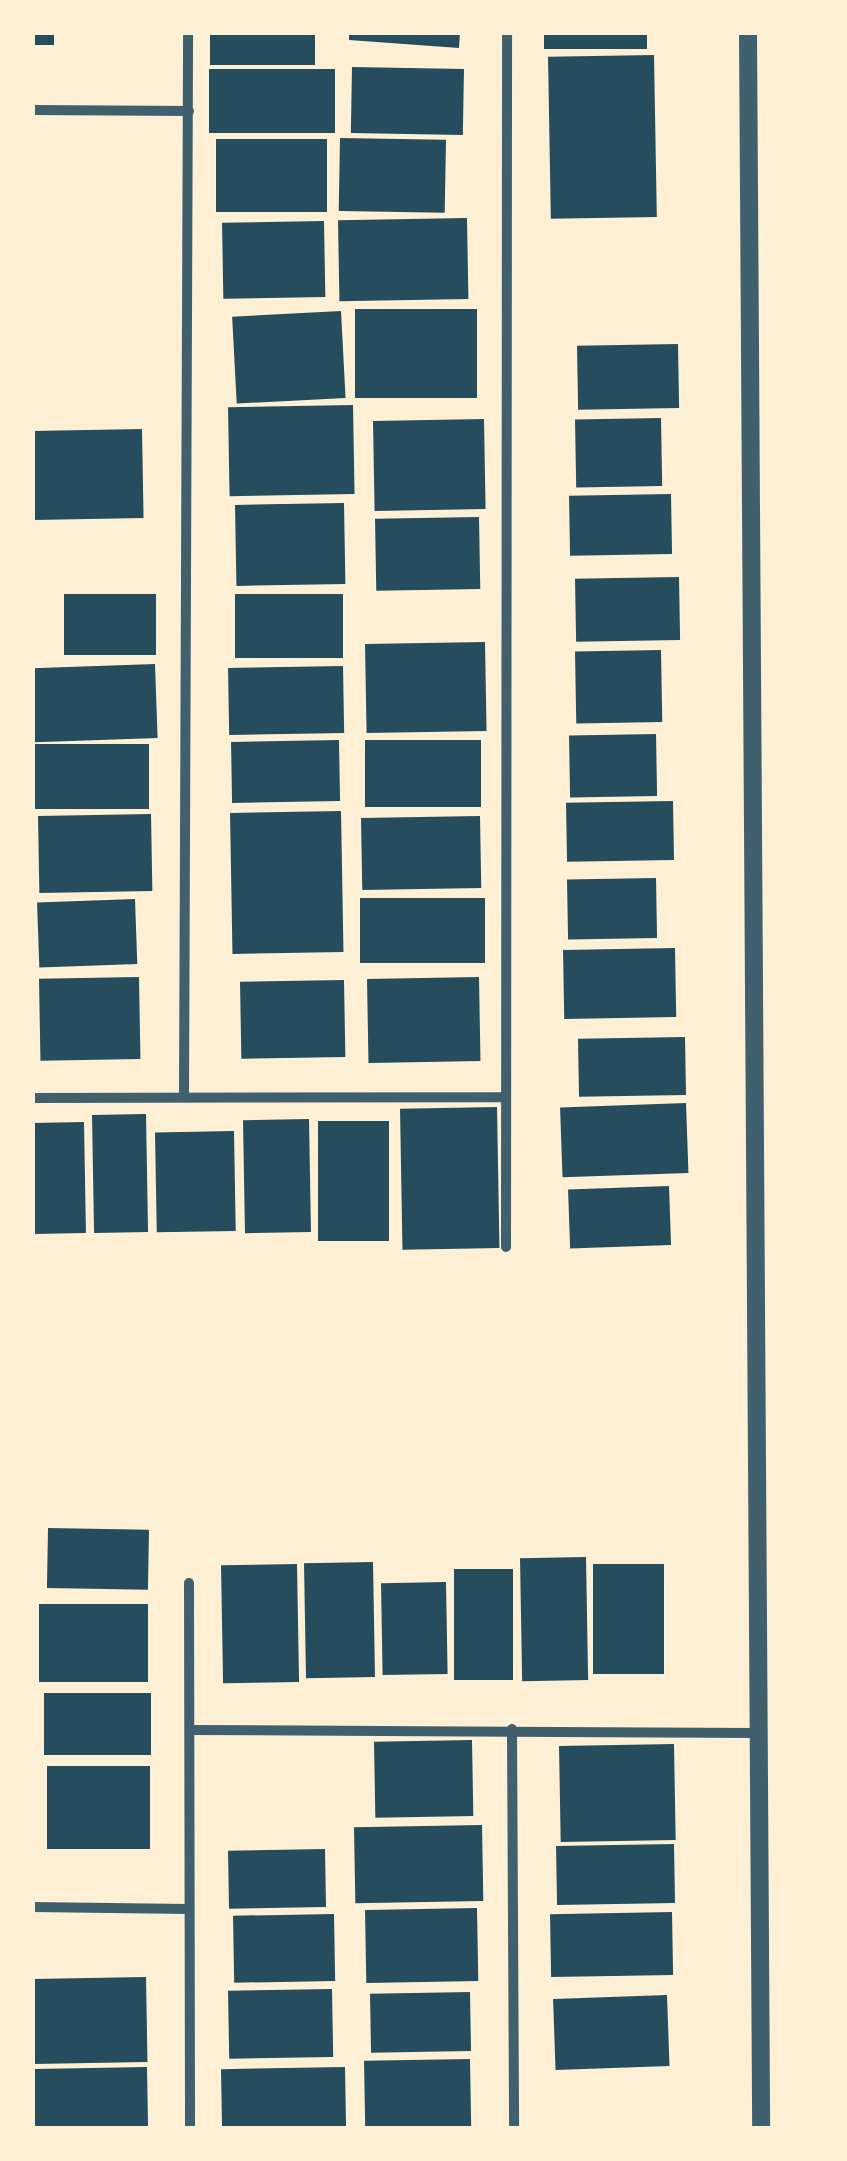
<!DOCTYPE html>
<html>
<head>
<meta charset="utf-8">
<style>
	body { margin:0 }
	#map { position:relative; width:847px; height:2161px; overflow:hidden; background:#fdf0d5; font-family:"Titillium Web",sans-serif }
	div>[style] { position:absolute }
	[style*='--x'] { left:calc(var(--x)*1px); top:calc(var(--y)*1px); width:calc(var(--w)*1px); rotate:calc(var(--a)*1deg) }
	.building>* { inset:0; background:#264d5e; transform-origin:0 0 }
	.minor>* { height:10px; margin:-5px; padding:0 5px; transform-origin:5px; border-radius:5px; background:#3f606c }
	.tertiary>* { height:18px; margin:-9px; padding:0 9px; transform-origin:9px; border-radius:9px; background:#3f606c }
	span { translate:-50% -50%; white-space:nowrap; text-align:center; line-height:1.15; -webkit-text-stroke:9px #fdf0d5; paint-order:stroke }
	.frame { position:absolute; inset:0; border:35px solid #fdf0d5; pointer-events:none }
</style>
</head>
<body>
<div id="map">
	<div class="building">
		<i style="left:32px;top:32px;width:22px;height:13px"></i>
		<i style="left:210px;top:32px;width:105px;height:33px"></i>
		<i style="clip-path:polygon(349px 32px,460px 32px,459px 48px,349px 40px)"></i>
		<i style="left:544px;top:32px;width:103px;height:17px"></i>
		<i style="left:654px;top:55px;width:162px;height:106px;rotate:89deg"></i>
		<i style="left:352px;top:67px;width:112px;height:66px;rotate:1deg"></i>
		<i style="left:335px;top:69px;width:64px;height:126px;rotate:90deg"></i>
		<i style="left:340px;top:138px;width:106px;height:73px;rotate:1deg"></i>
		<i style="left:216px;top:139px;width:111px;height:73px"></i>
		<i style="left:467px;top:218px;width:81px;height:129px;rotate:89deg"></i>
		<i style="left:324px;top:221px;width:76px;height:102px;rotate:89deg"></i>
		<i style="left:355px;top:309px;width:122px;height:89px"></i>
		<i style="left:341px;top:311px;width:87px;height:109px;rotate:87deg"></i>
		<i style="left:678px;top:344px;width:64px;height:101px;rotate:89deg"></i>
		<i style="left:353px;top:405px;width:89px;height:125px;rotate:89deg"></i>
		<i style="left:661px;top:418px;width:68px;height:86px;rotate:89deg"></i>
		<i style="left:484px;top:419px;width:90px;height:111px;rotate:89deg"></i>
		<i style="left:142px;top:429px;width:89px;height:110px;rotate:89deg"></i>
		<i style="left:671px;top:494px;width:60px;height:102px;rotate:89deg"></i>
		<i style="left:344px;top:503px;width:81px;height:109px;rotate:89deg"></i>
		<i style="left:479px;top:517px;width:72px;height:104px;rotate:89deg"></i>
		<i style="left:679px;top:577px;width:63px;height:104px;rotate:89deg"></i>
		<i style="left:156px;top:594px;width:61px;height:92px;rotate:90deg"></i>
		<i style="left:343px;top:594px;width:64px;height:108px;rotate:90deg"></i>
		<i style="left:485px;top:642px;width:89px;height:120px;rotate:89deg"></i>
		<i style="left:661px;top:650px;width:72px;height:86px;rotate:89deg"></i>
		<i style="left:155px;top:664px;width:74px;height:123px;rotate:88deg"></i>
		<i style="left:343px;top:666px;width:67px;height:115px;rotate:89deg"></i>
		<i style="left:656px;top:734px;width:62px;height:87px;rotate:89deg"></i>
		<i style="left:339px;top:740px;width:61px;height:108px;rotate:89deg"></i>
		<i style="left:481px;top:740px;width:67px;height:116px;rotate:90deg"></i>
		<i style="left:149px;top:744px;width:65px;height:117px;rotate:90deg"></i>
		<i style="left:673px;top:801px;width:59px;height:107px;rotate:89deg"></i>
		<i style="left:341px;top:811px;width:141px;height:111px;rotate:89deg"></i>
		<i style="left:151px;top:814px;width:77px;height:113px;rotate:89deg"></i>
		<i style="left:480px;top:816px;width:72px;height:119px;rotate:89deg"></i>
		<i style="left:656px;top:878px;width:60px;height:89px;rotate:89deg"></i>
		<i style="left:485px;top:898px;width:65px;height:125px;rotate:90deg"></i>
		<i style="left:135px;top:899px;width:65px;height:98px;rotate:88deg"></i>
		<i style="left:675px;top:948px;width:69px;height:112px;rotate:89deg"></i>
		<i style="left:139px;top:977px;width:82px;height:100px;rotate:89deg"></i>
		<i style="left:479px;top:977px;width:84px;height:112px;rotate:89deg"></i>
		<i style="left:344px;top:980px;width:77px;height:104px;rotate:89deg"></i>
		<i style="left:685px;top:1037px;width:58px;height:107px;rotate:89deg"></i>
		<i style="left:686px;top:1103px;width:70px;height:126px;rotate:88deg"></i>
		<i style="left:497px;top:1107px;width:141px;height:97px;rotate:89deg"></i>
		<i style="left:146px;top:1114px;width:118px;height:54px;rotate:89deg"></i>
		<i style="left:309px;top:1119px;width:113px;height:66px;rotate:89deg"></i>
		<i style="left:318px;top:1121px;width:71px;height:120px"></i>
		<i style="left:84px;top:1122px;width:111px;height:52px;rotate:89deg"></i>
		<i style="left:234px;top:1131px;width:100px;height:79px;rotate:89deg"></i>
		<i style="left:669px;top:1186px;width:59px;height:101px;rotate:88deg"></i>
		<i style="left:48px;top:1528px;width:101px;height:60px;rotate:1deg"></i>
		<i style="left:586px;top:1557px;width:123px;height:66px;rotate:89deg"></i>
		<i style="left:373px;top:1562px;width:115px;height:69px;rotate:89deg"></i>
		<i style="left:297px;top:1564px;width:118px;height:76px;rotate:89deg"></i>
		<i style="left:593px;top:1564px;width:71px;height:110px"></i>
		<i style="left:454px;top:1569px;width:59px;height:111px"></i>
		<i style="left:446px;top:1582px;width:92px;height:65px;rotate:89deg"></i>
		<i style="left:39px;top:1604px;width:109px;height:78px"></i>
		<i style="left:44px;top:1693px;width:107px;height:62px"></i>
		<i style="left:472px;top:1740px;width:76px;height:98px;rotate:89deg"></i>
		<i style="left:674px;top:1744px;width:96px;height:115px;rotate:89deg"></i>
		<i style="left:47px;top:1766px;width:103px;height:83px"></i>
		<i style="left:482px;top:1825px;width:76px;height:128px;rotate:89deg"></i>
		<i style="left:674px;top:1844px;width:59px;height:118px;rotate:89deg"></i>
		<i style="left:325px;top:1849px;width:58px;height:97px;rotate:89deg"></i>
		<i style="left:477px;top:1908px;width:73px;height:112px;rotate:89deg"></i>
		<i style="left:672px;top:1912px;width:63px;height:122px;rotate:89deg"></i>
		<i style="left:334px;top:1914px;width:67px;height:101px;rotate:89deg"></i>
		<i style="left:146px;top:1977px;width:85px;height:114px;rotate:89deg"></i>
		<i style="left:332px;top:1989px;width:68px;height:104px;rotate:89deg"></i>
		<i style="left:470px;top:1992px;width:59px;height:100px;rotate:89deg"></i>
		<i style="left:667px;top:1995px;width:71px;height:114px;rotate:88deg"></i>
		<i style="left:470px;top:2059px;width:69px;height:106px;rotate:89deg"></i>
		<i style="left:147px;top:2067px;width:61px;height:113px;rotate:89deg"></i>
		<i style="left:345px;top:2067px;width:61px;height:124px;rotate:89deg"></i>
	</div>
	<div class="minor">
		<i style="--x:32;--y:110;--w:157;--a:0.4"></i>
		<i style="--x:184;--y:1097;--w:1065;--a:-89.78"></i>
		<i style="--x:32;--y:1098;--w:473;--a:-0.1"></i>
		<i style="--x:506;--y:1247;--w:1215;--a:-89.95"></i>
		<i style="--x:189;--y:1583;--w:545;--a:89.89"></i>
		<i style="--x:512;--y:1729;--w:399;--a:89.7"></i>
		<i style="--x:190;--y:1730;--w:564;--a:0.3"></i>
		<i style="--x:32;--y:1907;--w:156;--a:0.7"></i>
	</div>
	<div class="tertiary">
		<i style="--x:748;--y:32;--w:2096;--a:89.64"></i>
	</div>
	<div class="frame"></div>
</div>
</body>
</html>
